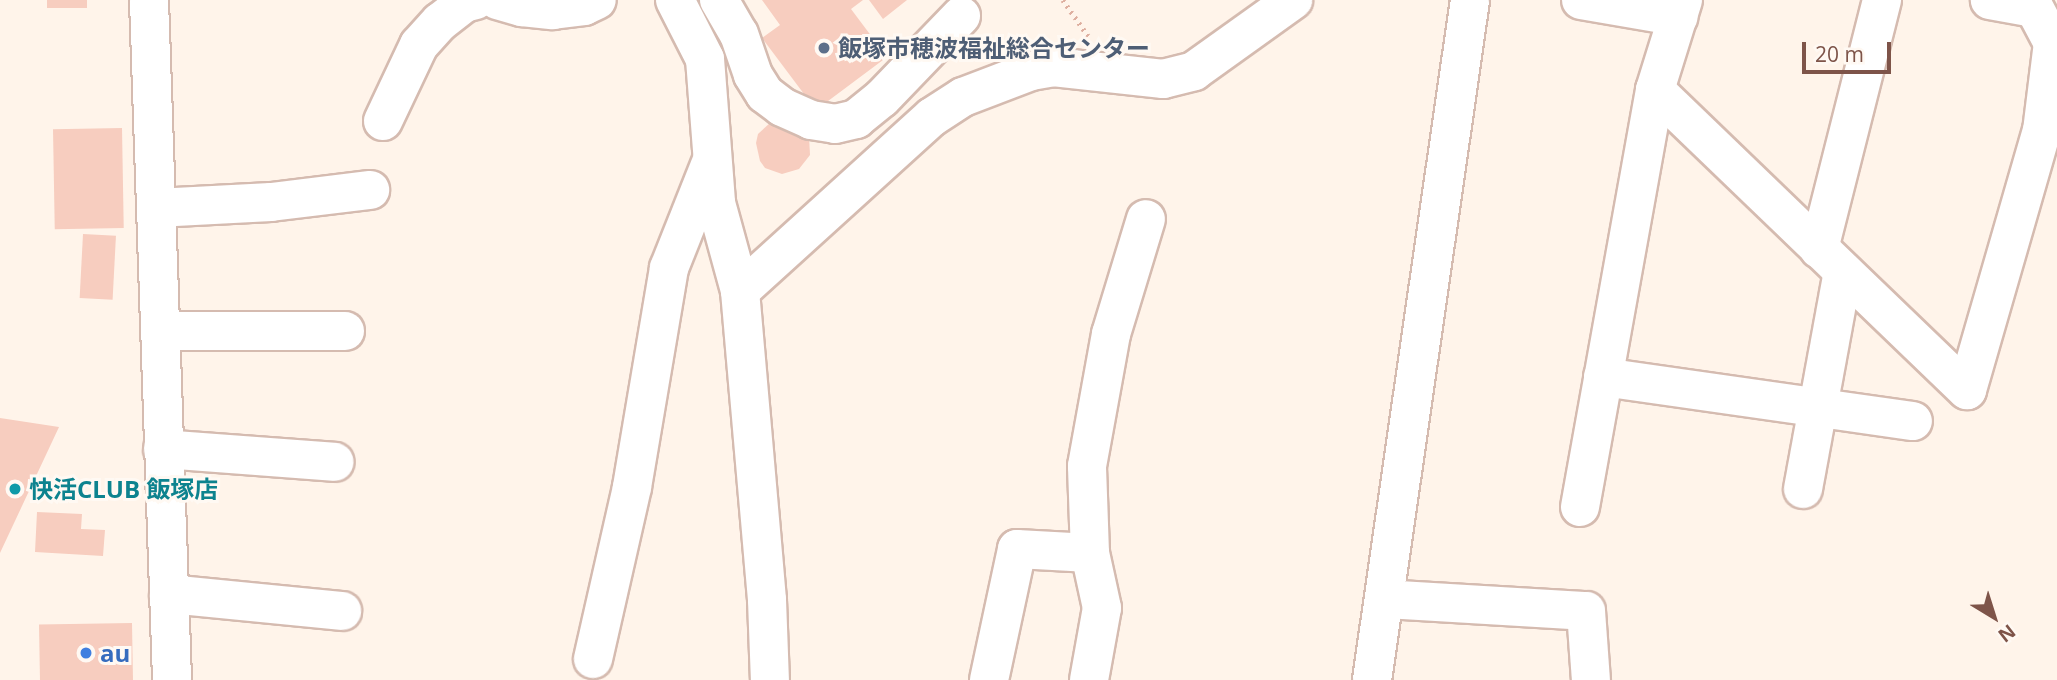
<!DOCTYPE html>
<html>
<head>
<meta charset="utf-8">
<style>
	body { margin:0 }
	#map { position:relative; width:2057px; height:680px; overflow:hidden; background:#fff4ea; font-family:"Open Sans","Noto Sans JP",sans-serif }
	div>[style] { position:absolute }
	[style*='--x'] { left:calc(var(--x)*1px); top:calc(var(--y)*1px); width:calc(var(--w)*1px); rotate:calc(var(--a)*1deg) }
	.building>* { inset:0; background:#f7cdbf; transform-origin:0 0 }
	.path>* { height:4.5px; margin-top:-2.25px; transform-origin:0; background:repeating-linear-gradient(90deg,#deafa0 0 2px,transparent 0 7px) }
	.roads { filter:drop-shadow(2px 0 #d5bbb0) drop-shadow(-2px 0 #d5bbb0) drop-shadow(0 2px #d5bbb0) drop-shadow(0 -2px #d5bbb0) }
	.minor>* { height:38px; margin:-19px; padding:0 19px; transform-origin:19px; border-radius:19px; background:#fff }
	.dots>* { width:19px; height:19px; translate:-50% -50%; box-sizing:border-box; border:4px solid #fff9f3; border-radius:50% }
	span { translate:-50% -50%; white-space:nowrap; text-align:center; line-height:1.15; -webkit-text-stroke:6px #fff9f3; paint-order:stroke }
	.service-label { font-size:24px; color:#4e5e75; font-weight:700 }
	.left { translate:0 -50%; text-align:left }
	.culture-label { font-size:24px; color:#0d838f; font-weight:700 }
	.shop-label { font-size:24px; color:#366cbe; font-weight:700 }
	.north { position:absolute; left:1959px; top:582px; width:70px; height:70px; -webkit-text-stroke:5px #fff9f3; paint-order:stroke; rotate:142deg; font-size:19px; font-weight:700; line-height:28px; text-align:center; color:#7e5449 }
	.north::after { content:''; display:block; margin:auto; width:24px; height:32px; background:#7e5449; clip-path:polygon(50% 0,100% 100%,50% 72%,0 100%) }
	.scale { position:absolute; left:1802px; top:42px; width:89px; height:32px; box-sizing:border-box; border:4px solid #7e5449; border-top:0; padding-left:9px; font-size:21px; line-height:24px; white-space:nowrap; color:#7e5449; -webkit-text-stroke:5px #fff9f3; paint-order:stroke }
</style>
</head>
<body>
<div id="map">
	<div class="building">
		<i style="left:47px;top:0;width:40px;height:8px"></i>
		<i style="clip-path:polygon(762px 0,863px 0,851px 9px,887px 57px,816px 110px,762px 38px,780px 25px)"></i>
		<i style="clip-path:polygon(869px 0,907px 0,883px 19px)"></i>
		<i style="clip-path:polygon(771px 122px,809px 136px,810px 155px,799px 169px,782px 174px,765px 168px,760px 161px,756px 143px,758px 134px)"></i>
		<i style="left:122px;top:128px;width:100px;height:69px;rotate:89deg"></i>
		<i style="left:83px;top:234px;width:33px;height:64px;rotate:3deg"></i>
		<i style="clip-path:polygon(0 418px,59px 427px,0 553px)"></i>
		<i style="clip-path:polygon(37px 512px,82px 514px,81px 529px,105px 530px,103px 556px,35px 552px)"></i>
		<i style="left:132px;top:623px;width:57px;height:93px;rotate:89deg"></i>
	</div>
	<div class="path">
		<i style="--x:1063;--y:0;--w:45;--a:54.9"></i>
	</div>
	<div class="roads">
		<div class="minor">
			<i style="--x:149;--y:0;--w:680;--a:88.06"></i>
			<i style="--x:497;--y:0;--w:26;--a:16"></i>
			<i style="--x:522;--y:7;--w:31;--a:6"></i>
			<i style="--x:553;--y:10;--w:31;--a:-7"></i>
			<i style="--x:584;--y:6;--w:14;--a:-25"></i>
			<i style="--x:675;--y:0;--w:66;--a:63"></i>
			<i style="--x:705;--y:59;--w:144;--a:85.6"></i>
			<i style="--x:716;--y:203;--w:91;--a:74.7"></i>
			<i style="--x:740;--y:291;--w:310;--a:85"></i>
			<i style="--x:767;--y:600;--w:80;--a:87.9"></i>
			<i style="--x:719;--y:0;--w:39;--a:60"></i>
			<i style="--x:739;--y:34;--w:43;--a:71.1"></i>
			<i style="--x:753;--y:75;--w:22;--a:58"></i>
			<i style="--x:765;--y:94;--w:21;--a:37"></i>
			<i style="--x:782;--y:107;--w:32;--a:24"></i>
			<i style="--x:811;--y:120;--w:24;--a:9"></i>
			<i style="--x:835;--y:124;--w:22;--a:-13"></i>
			<i style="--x:856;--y:119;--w:33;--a:-39"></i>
			<i style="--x:882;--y:98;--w:114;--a:-46.1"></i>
			<i style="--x:1581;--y:0;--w:99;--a:9.8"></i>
			<i style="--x:1683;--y:0;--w:94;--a:107.3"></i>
			<i style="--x:1655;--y:90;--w:433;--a:43.9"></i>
			<i style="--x:1967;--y:390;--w:270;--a:-73.9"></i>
			<i style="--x:2042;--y:131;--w:89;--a:-82.9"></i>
			<i style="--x:2053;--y:43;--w:40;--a:-118"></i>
			<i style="--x:2034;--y:8;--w:45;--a:-169.7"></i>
			<i style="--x:383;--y:121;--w:84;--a:-64.7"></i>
			<i style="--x:419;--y:45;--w:31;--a:-48"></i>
			<i style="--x:440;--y:22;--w:31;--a:-38"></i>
			<i style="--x:464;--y:3;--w:12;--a:-14"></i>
			<i style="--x:156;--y:208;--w:115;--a:-3"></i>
			<i style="--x:271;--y:202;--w:100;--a:-6.9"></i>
			<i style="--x:1819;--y:249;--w:257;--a:-75.8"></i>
			<i style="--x:740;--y:291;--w:259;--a:-42.2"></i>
			<i style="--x:932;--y:117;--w:37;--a:-33"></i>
			<i style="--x:963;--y:97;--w:73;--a:-20.9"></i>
			<i style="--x:1031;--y:71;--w:22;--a:-10"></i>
			<i style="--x:1053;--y:67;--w:111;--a:6.2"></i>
			<i style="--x:1163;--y:79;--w:32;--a:-14"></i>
			<i style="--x:1194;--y:71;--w:122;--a:-35.6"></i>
			<i style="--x:160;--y:331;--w:185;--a:0"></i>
			<i style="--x:1603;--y:377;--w:313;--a:8.1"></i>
			<i style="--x:163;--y:449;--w:172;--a:4.3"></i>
			<i style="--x:1803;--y:489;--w:221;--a:-79.6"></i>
			<i style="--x:1580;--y:507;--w:424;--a:-79.8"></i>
			<i style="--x:169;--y:594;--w:174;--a:5.6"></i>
			<i style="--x:1384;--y:599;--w:202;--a:3.4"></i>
			<i style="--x:1586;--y:611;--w:69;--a:85.9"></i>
			<i style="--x:593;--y:659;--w:176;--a:-77.2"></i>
			<i style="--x:632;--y:487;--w:222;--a:-80.4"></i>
			<i style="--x:669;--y:268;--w:111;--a:-68.3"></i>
			<i style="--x:989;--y:680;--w:134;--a:-77.9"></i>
			<i style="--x:1017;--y:549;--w:73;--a:3.1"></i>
			<i style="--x:1089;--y:680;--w:73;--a:-79.8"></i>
			<i style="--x:1102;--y:608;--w:56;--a:-102.3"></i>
			<i style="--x:1090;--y:553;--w:87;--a:-92"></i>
			<i style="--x:1087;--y:466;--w:134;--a:-79.7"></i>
			<i style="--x:1111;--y:334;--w:120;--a:-73.1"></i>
			<i style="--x:1372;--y:680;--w:687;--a:-81.8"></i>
		</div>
	</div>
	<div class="dots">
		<i style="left:824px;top:48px;background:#5c6f8a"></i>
		<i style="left:15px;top:489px;background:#0f9aa8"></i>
		<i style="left:86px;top:653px;background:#3f7fe0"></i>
	</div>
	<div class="service-label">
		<span class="left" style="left:838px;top:48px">飯塚市穂波福祉総合センター</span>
	</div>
	<div class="culture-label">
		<span class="left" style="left:29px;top:489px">快活CLUB 飯塚店</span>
	</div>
	<div class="shop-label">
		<span class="left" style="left:100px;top:653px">au</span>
	</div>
	<div class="north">N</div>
	<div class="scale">20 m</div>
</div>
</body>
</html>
